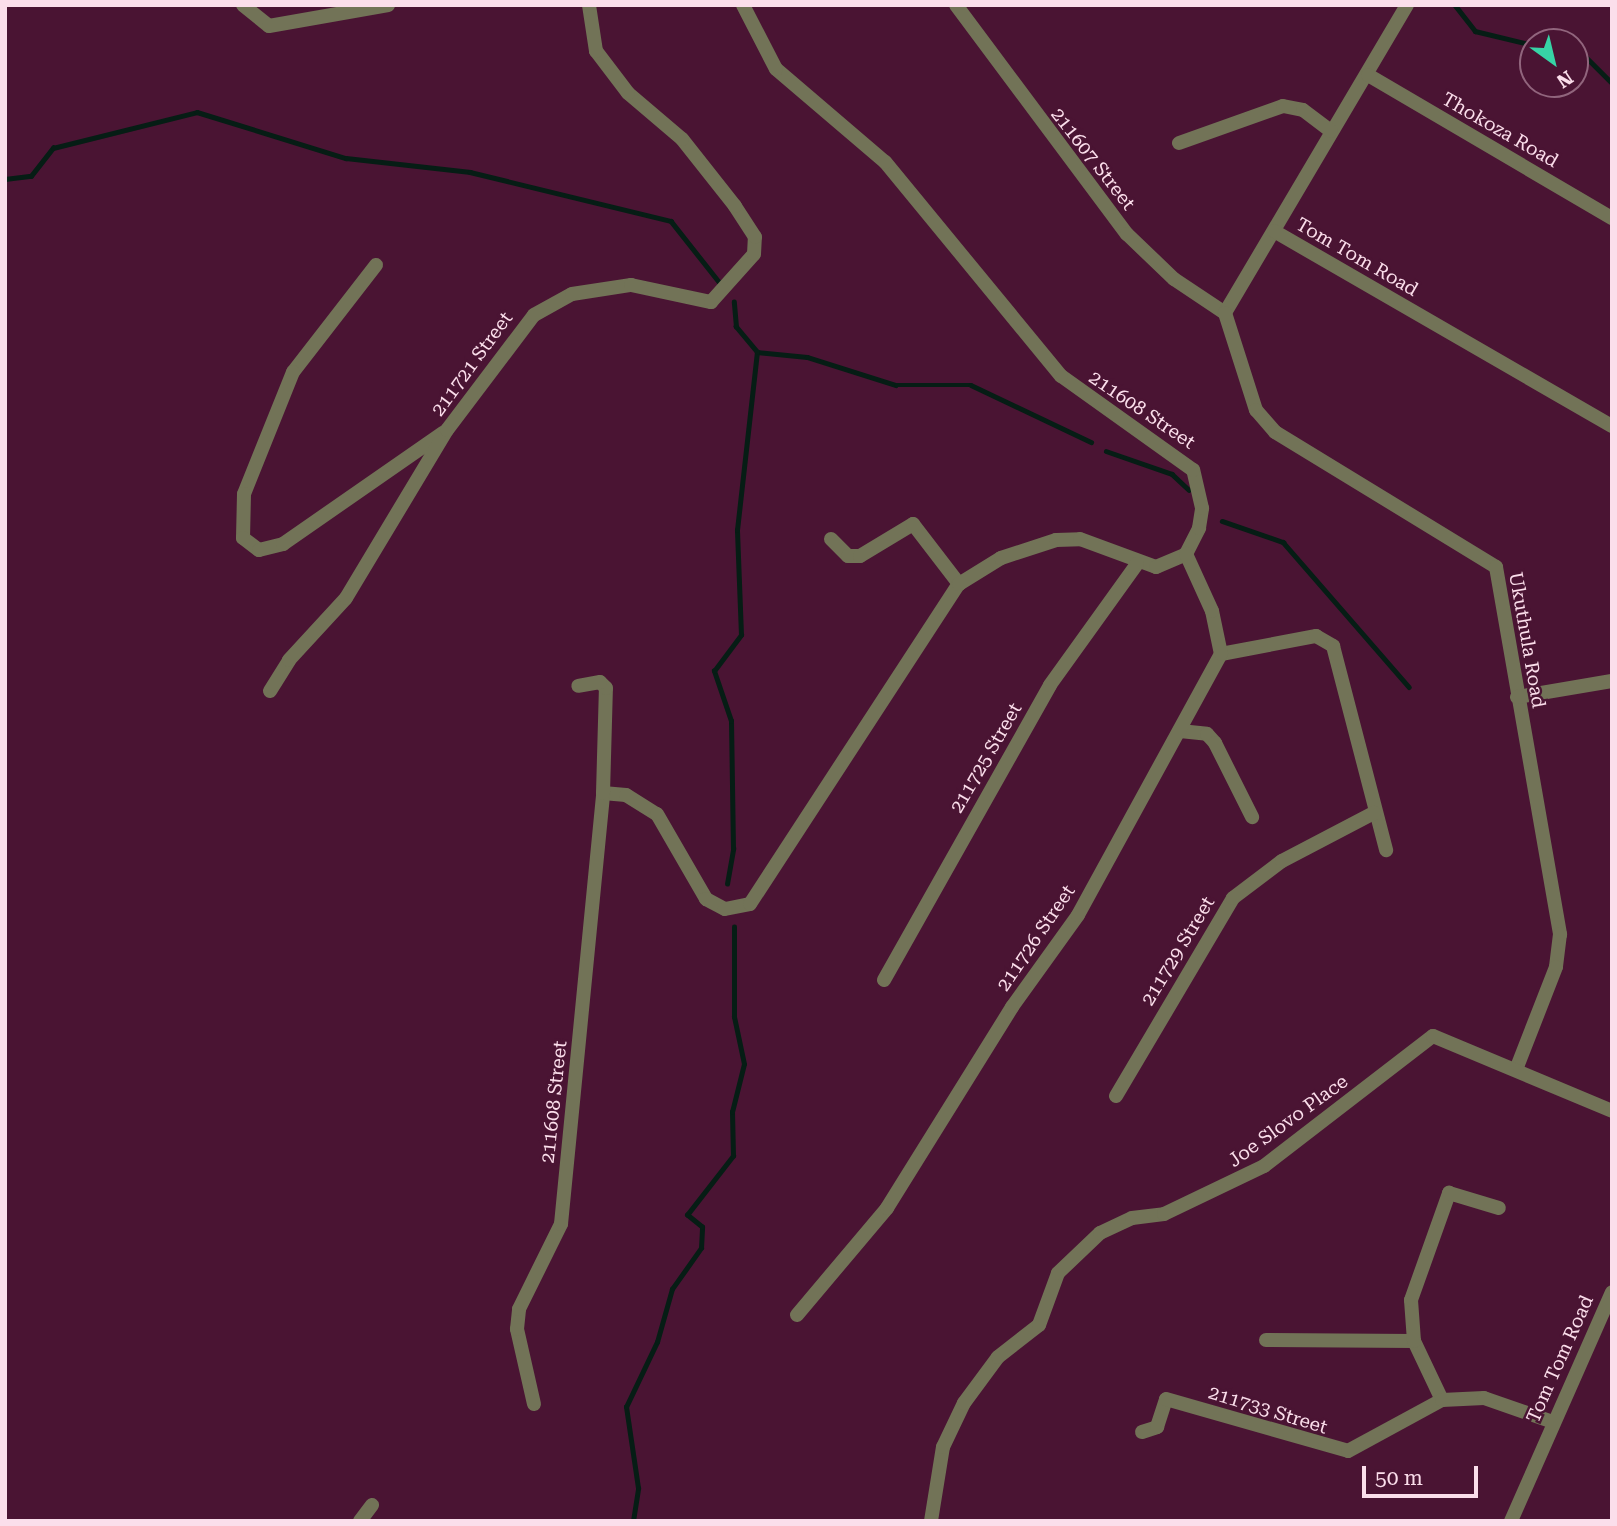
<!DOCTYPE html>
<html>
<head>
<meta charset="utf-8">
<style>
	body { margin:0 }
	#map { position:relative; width:1617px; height:1526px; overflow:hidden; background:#4a1433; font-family:"Roboto Serif",serif }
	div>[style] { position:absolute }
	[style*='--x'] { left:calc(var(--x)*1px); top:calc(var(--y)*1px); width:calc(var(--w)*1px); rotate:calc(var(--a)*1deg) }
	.stream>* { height:4.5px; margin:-2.25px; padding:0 2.25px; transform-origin:2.25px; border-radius:2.25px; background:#061d15 }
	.minor>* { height:14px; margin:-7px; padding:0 7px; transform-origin:7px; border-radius:7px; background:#727357 }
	span { translate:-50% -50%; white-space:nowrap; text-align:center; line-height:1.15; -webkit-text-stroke:5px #4a1433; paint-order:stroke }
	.street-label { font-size:19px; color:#fbdeeb }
	.frame { position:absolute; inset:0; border:7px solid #fbdeeb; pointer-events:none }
	.north { position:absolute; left:1519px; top:28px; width:70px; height:70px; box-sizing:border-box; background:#4a1433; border:2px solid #91657d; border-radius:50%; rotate:146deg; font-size:19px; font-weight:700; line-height:28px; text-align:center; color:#fbdeeb }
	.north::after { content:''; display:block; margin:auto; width:24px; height:32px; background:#37d4a6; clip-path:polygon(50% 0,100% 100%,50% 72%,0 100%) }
	.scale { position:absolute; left:1362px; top:1466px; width:116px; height:32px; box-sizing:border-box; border:4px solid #fbdeeb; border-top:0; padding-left:9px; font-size:21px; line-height:24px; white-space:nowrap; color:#fbdeeb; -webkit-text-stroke:5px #4a1433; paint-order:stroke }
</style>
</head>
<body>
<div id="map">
	<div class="stream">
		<i style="--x:1455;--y:5;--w:33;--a:52"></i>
		<i style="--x:1475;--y:31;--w:60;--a:13.6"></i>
		<i style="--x:1553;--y:42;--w:15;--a:0"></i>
		<i style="--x:1575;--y:46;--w:52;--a:45"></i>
		<i style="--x:5;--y:179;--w:26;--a:-7"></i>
		<i style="--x:31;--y:176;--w:36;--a:-52"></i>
		<i style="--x:53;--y:148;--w:148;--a:-14"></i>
		<i style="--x:197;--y:112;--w:156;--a:17.2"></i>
		<i style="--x:346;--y:158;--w:125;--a:6.4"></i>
		<i style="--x:470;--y:172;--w:207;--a:13.7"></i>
		<i style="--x:671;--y:221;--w:79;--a:51.7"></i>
		<i style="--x:757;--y:352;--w:50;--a:5.7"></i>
		<i style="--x:807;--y:357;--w:93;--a:17.5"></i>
		<i style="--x:896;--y:385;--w:75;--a:0"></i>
		<i style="--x:971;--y:385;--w:133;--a:25.4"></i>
		<i style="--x:1106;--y:451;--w:70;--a:19.2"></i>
		<i style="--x:1172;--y:474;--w:23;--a:43"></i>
		<i style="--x:1222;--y:521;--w:65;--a:19"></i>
		<i style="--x:1283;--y:542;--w:192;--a:49"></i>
		<i style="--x:727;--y:884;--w:36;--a:-80"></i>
		<i style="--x:733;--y:849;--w:128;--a:-90.9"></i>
		<i style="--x:731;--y:721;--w:53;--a:-108.8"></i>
		<i style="--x:714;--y:671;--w:45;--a:-53.1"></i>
		<i style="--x:741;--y:635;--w:105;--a:-92.2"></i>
		<i style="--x:737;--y:530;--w:179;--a:-83.6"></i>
		<i style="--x:757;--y:352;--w:33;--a:-130"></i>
		<i style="--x:736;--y:327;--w:25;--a:-95"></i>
		<i style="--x:633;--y:1521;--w:33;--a:-81"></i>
		<i style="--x:638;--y:1488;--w:82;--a:-98.4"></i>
		<i style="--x:626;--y:1407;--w:72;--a:-64.5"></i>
		<i style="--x:657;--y:1342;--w:55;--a:-74.2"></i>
		<i style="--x:672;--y:1289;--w:50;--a:-54.7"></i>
		<i style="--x:701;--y:1248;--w:21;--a:-87"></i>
		<i style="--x:702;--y:1227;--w:19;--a:-141"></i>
		<i style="--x:687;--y:1215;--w:75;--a:-52.1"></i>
		<i style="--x:733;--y:1156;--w:44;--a:-91.3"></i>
		<i style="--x:732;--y:1112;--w:49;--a:-76"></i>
		<i style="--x:744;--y:1064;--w:48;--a:-102"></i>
		<i style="--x:734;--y:1017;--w:90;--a:-90"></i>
	</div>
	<div class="minor">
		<i style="--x:243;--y:5;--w:33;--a:39"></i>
		<i style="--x:269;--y:26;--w:121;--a:-10"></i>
		<i style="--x:956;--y:5;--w:286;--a:53.3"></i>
		<i style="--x:1127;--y:234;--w:65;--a:43.8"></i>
		<i style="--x:1174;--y:279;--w:61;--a:33.7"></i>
		<i style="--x:1407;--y:5;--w:358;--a:120.6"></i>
		<i style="--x:1225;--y:313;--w:102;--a:72.3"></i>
		<i style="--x:1256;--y:410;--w:29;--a:49"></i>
		<i style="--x:1275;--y:432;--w:259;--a:31.4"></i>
		<i style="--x:1496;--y:567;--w:373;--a:80.1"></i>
		<i style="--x:1560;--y:934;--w:33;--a:97"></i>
		<i style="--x:1556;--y:967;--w:107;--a:111.3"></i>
		<i style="--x:1368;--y:75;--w:283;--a:30.4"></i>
		<i style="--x:1179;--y:143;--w:110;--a:-19.6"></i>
		<i style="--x:1283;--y:106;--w:20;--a:11"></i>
		<i style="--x:1303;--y:110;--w:35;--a:37"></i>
		<i style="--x:1274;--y:231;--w:390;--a:30"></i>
		<i style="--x:376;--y:265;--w:135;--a:127.8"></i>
		<i style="--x:293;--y:372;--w:131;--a:111.9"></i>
		<i style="--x:244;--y:494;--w:44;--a:91.3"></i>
		<i style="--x:243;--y:538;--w:20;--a:37"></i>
		<i style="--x:259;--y:550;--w:25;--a:-14"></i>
		<i style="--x:283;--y:544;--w:195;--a:-34.8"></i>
		<i style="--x:831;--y:539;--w:24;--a:45"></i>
		<i style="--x:848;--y:556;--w:12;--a:0"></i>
		<i style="--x:860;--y:556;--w:62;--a:-31.1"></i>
		<i style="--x:913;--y:524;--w:76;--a:52.5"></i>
		<i style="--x:1221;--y:654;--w:97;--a:-10.7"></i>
		<i style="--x:1316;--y:636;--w:20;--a:30"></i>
		<i style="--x:1333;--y:646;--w:211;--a:75.4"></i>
		<i style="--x:270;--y:691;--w:36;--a:-58"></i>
		<i style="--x:289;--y:660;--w:84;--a:-47.4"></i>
		<i style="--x:346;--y:598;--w:196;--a:-59"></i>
		<i style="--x:447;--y:430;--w:144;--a:-52.9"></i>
		<i style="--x:534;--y:315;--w:43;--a:-28.9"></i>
		<i style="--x:572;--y:294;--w:60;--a:-8.7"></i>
		<i style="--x:631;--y:285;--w:82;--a:12"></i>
		<i style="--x:711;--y:302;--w:64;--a:-48.1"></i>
		<i style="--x:754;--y:254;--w:17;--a:-87"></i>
		<i style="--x:755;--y:237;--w:37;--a:-123"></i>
		<i style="--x:735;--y:206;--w:85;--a:-128.3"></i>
		<i style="--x:682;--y:139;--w:71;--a:-139.6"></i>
		<i style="--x:628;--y:93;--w:53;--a:-127.3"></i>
		<i style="--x:596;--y:51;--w:47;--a:-98.7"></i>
		<i style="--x:1517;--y:697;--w:96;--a:-9.6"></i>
		<i style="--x:1180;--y:731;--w:27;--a:6"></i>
		<i style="--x:1207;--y:734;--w:12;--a:48"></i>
		<i style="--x:1215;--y:743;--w:83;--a:63.4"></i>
		<i style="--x:603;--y:793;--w:23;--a:5"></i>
		<i style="--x:626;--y:795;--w:36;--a:32"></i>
		<i style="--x:657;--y:814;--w:98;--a:60"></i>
		<i style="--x:706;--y:899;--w:21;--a:28"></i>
		<i style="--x:725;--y:909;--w:25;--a:-11"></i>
		<i style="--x:750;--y:904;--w:382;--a:-56.9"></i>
		<i style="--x:959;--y:584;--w:49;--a:-31.8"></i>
		<i style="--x:1001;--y:558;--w:58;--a:-18.1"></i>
		<i style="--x:1056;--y:540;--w:24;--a:-2"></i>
		<i style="--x:1080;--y:539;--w:81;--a:20.2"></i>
		<i style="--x:1156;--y:567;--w:33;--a:-23"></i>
		<i style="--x:1186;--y:554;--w:29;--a:-63"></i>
		<i style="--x:1199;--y:528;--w:20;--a:-81"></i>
		<i style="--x:1202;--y:508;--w:39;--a:-103"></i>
		<i style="--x:1193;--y:470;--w:162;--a:-144.5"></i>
		<i style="--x:1061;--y:376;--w:277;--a:-129.4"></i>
		<i style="--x:885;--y:162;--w:143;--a:-139.5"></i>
		<i style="--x:776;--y:69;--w:72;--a:-117.3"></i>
		<i style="--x:884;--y:980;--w:338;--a:-60.6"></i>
		<i style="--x:1050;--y:685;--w:149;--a:-54.3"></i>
		<i style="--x:1116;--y:1096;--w:230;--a:-59.4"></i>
		<i style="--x:1233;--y:898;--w:61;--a:-37.1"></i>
		<i style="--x:1282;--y:861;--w:104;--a:-27.6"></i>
		<i style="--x:797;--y:1315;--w:140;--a:-49.9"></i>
		<i style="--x:887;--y:1208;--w:237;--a:-58.1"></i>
		<i style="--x:1012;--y:1007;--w:113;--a:-54.3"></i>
		<i style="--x:1078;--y:915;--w:298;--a:-61.3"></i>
		<i style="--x:1221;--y:654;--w:44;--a:-101.8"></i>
		<i style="--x:1212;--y:611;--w:63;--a:-114.5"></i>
		<i style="--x:1266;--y:1340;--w:148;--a:0.4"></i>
		<i style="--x:1442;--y:1400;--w:65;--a:-115.4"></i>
		<i style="--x:1414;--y:1341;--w:41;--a:-94.2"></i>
		<i style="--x:1411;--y:1300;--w:114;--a:-70.4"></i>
		<i style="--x:1449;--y:1193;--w:52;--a:16.7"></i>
		<i style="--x:534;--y:1404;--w:77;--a:-102.8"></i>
		<i style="--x:517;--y:1329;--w:20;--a:-84"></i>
		<i style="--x:519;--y:1309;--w:95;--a:-63.7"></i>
		<i style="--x:561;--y:1224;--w:433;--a:-84.4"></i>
		<i style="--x:603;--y:793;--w:105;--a:-88.4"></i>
		<i style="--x:606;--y:688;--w:8;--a:-135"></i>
		<i style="--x:600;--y:682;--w:22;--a:170"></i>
		<i style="--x:1142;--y:1432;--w:16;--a:-18"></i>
		<i style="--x:1157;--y:1427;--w:29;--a:-72"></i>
		<i style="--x:1166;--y:1399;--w:189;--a:15.9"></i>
		<i style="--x:1348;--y:1451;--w:107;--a:-28.5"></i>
		<i style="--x:1442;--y:1400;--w:42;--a:-2.7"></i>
		<i style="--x:1484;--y:1398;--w:73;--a:19.2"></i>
		<i style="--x:360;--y:1521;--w:20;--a:-53"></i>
		<i style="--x:931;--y:1521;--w:75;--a:-80.8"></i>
		<i style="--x:943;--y:1447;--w:49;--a:-64.5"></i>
		<i style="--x:964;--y:1403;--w:57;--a:-53.5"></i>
		<i style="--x:998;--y:1357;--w:52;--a:-38"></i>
		<i style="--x:1039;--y:1325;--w:55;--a:-69.9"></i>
		<i style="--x:1058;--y:1273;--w:58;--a:-43.6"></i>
		<i style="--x:1100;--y:1233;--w:35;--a:-25"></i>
		<i style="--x:1132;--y:1218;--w:32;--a:-7"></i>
		<i style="--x:1164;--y:1214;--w:111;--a:-25.6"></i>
		<i style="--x:1264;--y:1166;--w:213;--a:-37.6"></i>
		<i style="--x:1433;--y:1036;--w:194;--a:22.7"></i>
		<i style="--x:1511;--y:1521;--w:250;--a:-66.2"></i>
	</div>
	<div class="street-label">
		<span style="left:1500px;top:130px;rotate:30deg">Thokoza Road</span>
		<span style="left:1093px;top:159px;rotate:52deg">211607 Street</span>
		<span style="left:1357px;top:257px;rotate:30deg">Tom Tom Road</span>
		<span style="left:472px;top:364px;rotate:-54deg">211721 Street</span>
		<span style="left:1142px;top:410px;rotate:34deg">211608 Street</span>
		<span style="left:1527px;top:640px;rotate:80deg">Ukuthula Road</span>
		<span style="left:986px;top:758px;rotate:-60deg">211725 Street</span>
		<span style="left:1036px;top:938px;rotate:-56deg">211726 Street</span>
		<span style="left:1178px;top:951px;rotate:-59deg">211729 Street</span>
		<span style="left:554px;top:1102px;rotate:-84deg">211608 Street</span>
		<span style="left:1288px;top:1121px;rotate:-36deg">Joe Slovo Place</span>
		<span style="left:1560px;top:1359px;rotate:-66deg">Tom Tom Road</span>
		<span style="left:1268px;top:1410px;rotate:17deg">211733 Street</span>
	</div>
	<div class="frame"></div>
	<div class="north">N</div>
	<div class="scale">50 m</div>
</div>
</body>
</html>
